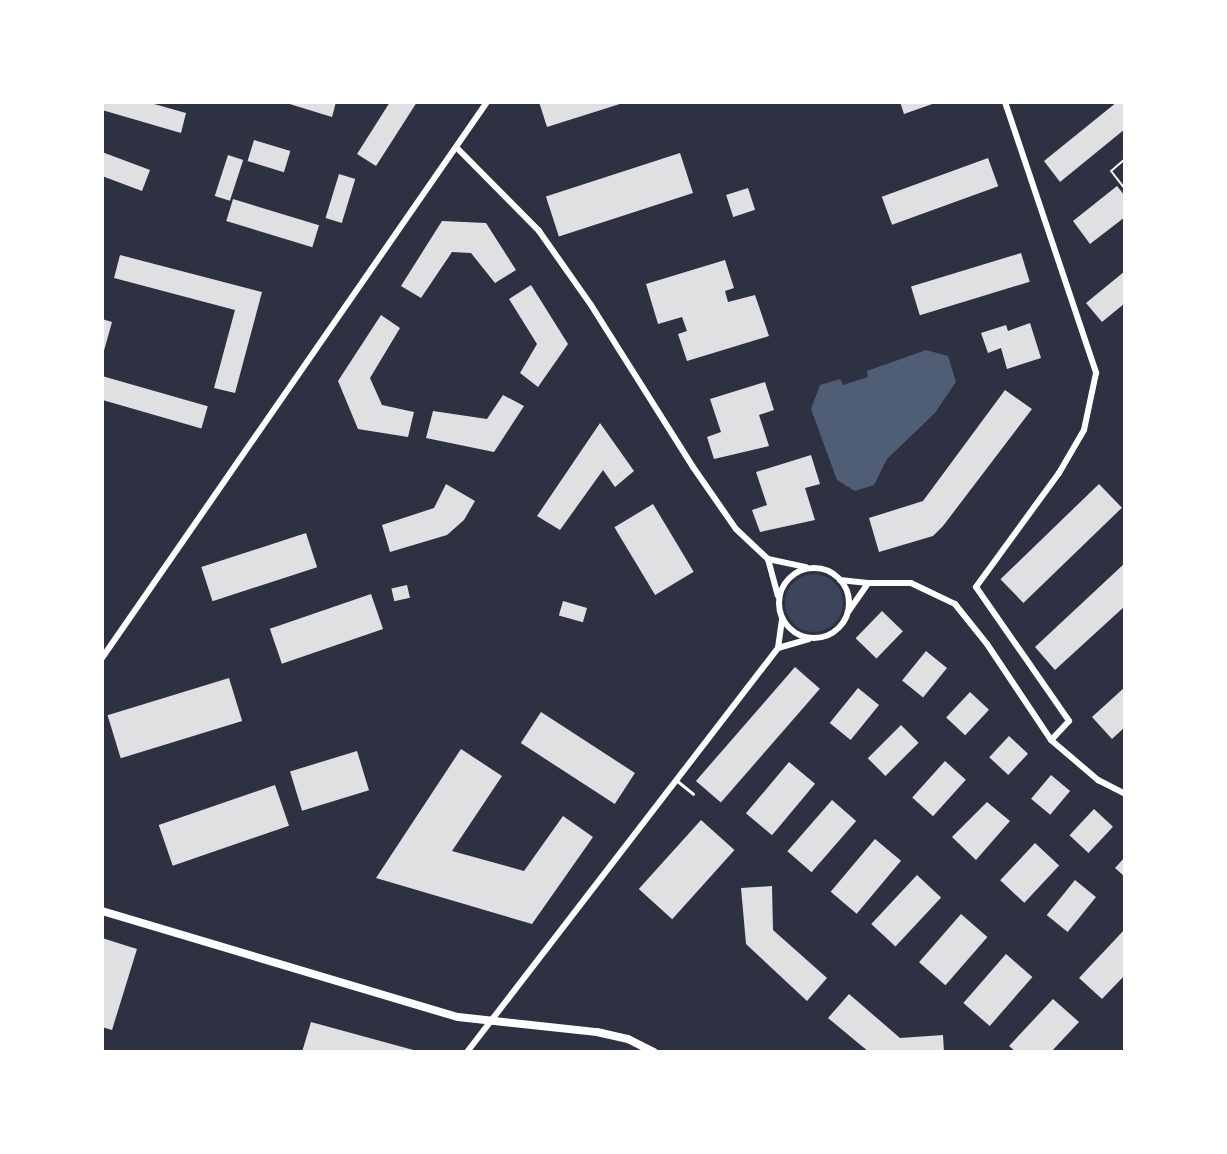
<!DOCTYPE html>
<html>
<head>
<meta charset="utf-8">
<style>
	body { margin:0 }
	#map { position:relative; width:1227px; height:1154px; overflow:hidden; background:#2d3142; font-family:"Titillium Web",sans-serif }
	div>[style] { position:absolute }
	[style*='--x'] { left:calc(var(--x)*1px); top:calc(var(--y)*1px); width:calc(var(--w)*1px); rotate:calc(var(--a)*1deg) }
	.green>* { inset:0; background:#3c4559 }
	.round { border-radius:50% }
	.water>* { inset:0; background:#4f5d75 }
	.building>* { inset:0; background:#e0e0e3; transform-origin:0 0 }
	.path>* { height:2px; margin:-1px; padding:0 1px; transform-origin:1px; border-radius:1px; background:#fff }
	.service>* { height:3px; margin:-1.5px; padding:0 1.5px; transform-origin:1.5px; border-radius:1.5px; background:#fff }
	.minor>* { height:6px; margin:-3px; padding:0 3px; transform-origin:3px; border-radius:3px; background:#fff }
	.minor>.ring { margin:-3px; padding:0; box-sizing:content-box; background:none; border:6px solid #fff; border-radius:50% }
	.tertiary>* { height:8px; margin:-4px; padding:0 4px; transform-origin:4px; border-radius:4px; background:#fff }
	span { translate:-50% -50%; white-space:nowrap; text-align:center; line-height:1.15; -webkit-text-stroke:4.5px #fff; paint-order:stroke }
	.frame { position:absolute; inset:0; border:104px solid #fff; pointer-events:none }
</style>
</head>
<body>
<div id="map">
	<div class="green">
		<i class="round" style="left:785px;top:574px;width:58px;height:58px"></i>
	</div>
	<div class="water">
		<i style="clip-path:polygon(926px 350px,948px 356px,956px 382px,935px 413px,887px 459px,874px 485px,855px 491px,837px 480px,811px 409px,820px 385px,840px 379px,843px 385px,868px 377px,867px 371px)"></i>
	</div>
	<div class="building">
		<i style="clip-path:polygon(102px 102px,147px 102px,186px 113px,181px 133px,102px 110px)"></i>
		<i style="clip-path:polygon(283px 102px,336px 102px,332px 117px)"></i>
		<i style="clip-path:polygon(390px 102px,417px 102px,376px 166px,357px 154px)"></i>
		<i style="clip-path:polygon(539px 102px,623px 102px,623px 103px,547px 127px)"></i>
		<i style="clip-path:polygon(900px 102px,938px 102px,904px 114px)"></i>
		<i style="clip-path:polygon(1117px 102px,1125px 102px,1125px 129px,1060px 182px,1044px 161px)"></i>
		<i style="left:254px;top:140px;width:38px;height:22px;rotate:17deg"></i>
		<i style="clip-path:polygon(102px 152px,150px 170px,142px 191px,102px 176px)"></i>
		<i style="left:680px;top:153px;width:42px;height:141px;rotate:72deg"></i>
		<i style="left:228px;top:155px;width:16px;height:43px;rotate:18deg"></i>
		<i style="left:988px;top:158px;width:30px;height:113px;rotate:70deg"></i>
		<i style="left:339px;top:174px;width:17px;height:46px;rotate:17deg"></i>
		<i style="clip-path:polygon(1117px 186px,1125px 196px,1125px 217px,1090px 244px,1073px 221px)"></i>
		<i style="left:748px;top:188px;width:23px;height:23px;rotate:72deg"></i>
		<i style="left:233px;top:199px;width:90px;height:23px;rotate:17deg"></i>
		<i style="clip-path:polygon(442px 221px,486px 223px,516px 270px,495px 283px,471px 253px,452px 252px,421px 298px,401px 286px)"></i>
		<i style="left:1021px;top:253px;width:30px;height:115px;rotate:73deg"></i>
		<i style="clip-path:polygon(120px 255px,262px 292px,235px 393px,214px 388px,235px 310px,114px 278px)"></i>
		<i style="clip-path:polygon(725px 260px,734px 288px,725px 291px,728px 302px,755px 295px,769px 336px,687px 361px,678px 334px,687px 331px,682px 317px,658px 324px,646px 284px)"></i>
		<i style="clip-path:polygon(1125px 271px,1125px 303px,1102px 322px,1086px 303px)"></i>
		<i style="clip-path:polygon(531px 285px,568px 344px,538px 387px,520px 373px,537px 344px,509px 299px)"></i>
		<i style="clip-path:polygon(381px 315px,400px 328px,370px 378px,382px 405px,414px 412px,408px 437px,358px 429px,338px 381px)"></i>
		<i style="clip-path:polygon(102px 319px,112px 322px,103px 354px,102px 354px)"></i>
		<i style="clip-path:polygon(1030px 323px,1041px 358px,1007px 369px,1001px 348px,988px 353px,981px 333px,1006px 325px,1008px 331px)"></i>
		<i style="left:102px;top:376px;width:110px;height:23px;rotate:16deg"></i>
		<i style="clip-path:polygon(765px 382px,774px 410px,759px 415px,769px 446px,714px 459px,707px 437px,721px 432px,710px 399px)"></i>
		<i style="clip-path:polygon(1005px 390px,1032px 409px,943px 526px,933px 536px,879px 552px,869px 518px,923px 501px)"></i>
		<i style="clip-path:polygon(503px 395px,524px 406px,494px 452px,426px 438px,433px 411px,487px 419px)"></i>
		<i style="clip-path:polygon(600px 423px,634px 471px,615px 487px,603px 470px,560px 530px,537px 516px)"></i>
		<i style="clip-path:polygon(811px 455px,820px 484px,805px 488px,815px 520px,760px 532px,752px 510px,767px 505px,756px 472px)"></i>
		<i style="clip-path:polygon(446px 484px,475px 501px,464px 520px,447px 535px,390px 552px,382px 525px,434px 508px)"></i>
		<i style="left:1099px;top:484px;width:33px;height:137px;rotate:46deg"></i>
		<i style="left:653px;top:504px;width:79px;height:45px;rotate:59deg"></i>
		<i style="left:306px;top:533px;width:36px;height:110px;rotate:72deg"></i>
		<i style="clip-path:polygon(1125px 563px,1125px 606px,1055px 670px,1035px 647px)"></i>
		<i style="left:407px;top:585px;width:13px;height:16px;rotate:77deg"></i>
		<i style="left:371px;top:594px;width:37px;height:107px;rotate:71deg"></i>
		<i style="left:563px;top:601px;width:25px;height:15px;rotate:16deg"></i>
		<i style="left:882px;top:611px;width:29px;height:38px;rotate:44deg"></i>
		<i style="left:926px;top:651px;width:27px;height:38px;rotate:39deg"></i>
		<i style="left:795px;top:667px;width:33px;height:151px;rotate:41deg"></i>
		<i style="left:229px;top:678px;width:45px;height:127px;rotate:73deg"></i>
		<i style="clip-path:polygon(1125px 687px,1125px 727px,1112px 739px,1092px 717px)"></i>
		<i style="left:858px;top:688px;width:27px;height:45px;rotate:39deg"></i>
		<i style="left:970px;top:692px;width:26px;height:35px;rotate:43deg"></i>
		<i style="left:541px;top:712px;width:112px;height:37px;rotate:33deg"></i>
		<i style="left:901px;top:725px;width:25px;height:47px;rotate:45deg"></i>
		<i style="left:1009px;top:736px;width:26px;height:29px;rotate:43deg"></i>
		<i style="clip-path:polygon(461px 749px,502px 776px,452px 851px,524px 871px,563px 816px,593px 837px,532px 924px,376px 878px)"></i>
		<i style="left:357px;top:751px;width:41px;height:70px;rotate:73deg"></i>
		<i style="left:945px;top:761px;width:28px;height:49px;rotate:42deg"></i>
		<i style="left:789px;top:762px;width:34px;height:67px;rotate:40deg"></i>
		<i style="left:1051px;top:775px;width:25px;height:31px;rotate:40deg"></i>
		<i style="left:275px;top:785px;width:43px;height:123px;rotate:71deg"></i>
		<i style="left:832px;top:800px;width:32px;height:68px;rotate:41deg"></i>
		<i style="clip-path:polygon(987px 802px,1010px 821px,976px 860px,952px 837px)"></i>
		<i style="left:1094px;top:809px;width:26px;height:36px;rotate:43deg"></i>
		<i style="left:701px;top:820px;width:45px;height:93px;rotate:42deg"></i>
		<i style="left:875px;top:839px;width:34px;height:69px;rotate:40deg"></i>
		<i style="left:1035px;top:843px;width:33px;height:51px;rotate:43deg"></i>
		<i style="clip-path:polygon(1125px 857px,1125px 877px,1115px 868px)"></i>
		<i style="left:917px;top:875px;width:33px;height:67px;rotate:43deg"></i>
		<i style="left:1075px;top:880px;width:27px;height:45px;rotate:39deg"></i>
		<i style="clip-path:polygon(772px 886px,773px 930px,827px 978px,807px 1001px,746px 944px,741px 888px)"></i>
		<i style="left:961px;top:914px;width:35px;height:64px;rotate:41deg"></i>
		<i style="clip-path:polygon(1125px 929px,1125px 975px,1102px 999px,1079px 978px)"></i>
		<i style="clip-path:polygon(102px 938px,137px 949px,112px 1030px,102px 1027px)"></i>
		<i style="left:1006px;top:954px;width:35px;height:65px;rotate:41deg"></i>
		<i style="clip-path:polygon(849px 994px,900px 1038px,943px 1035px,944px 1052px,869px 1052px,828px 1018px)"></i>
		<i style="clip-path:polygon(1053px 999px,1079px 1022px,1051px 1052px,1016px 1052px,1009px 1046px)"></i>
		<i style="clip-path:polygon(311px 1022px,417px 1051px,417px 1052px,302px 1052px)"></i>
	</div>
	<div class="path">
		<i style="--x:1125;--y:159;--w:18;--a:139"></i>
		<i style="--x:1111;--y:171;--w:23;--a:52"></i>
	</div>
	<div class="service">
		<i style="--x:676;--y:780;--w:22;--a:39"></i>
	</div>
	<div class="minor">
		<i style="--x:1005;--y:102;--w:286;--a:71.4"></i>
		<i style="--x:1096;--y:373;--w:58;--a:101.9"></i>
		<i style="--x:1084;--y:430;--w:50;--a:120.2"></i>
		<i style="--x:1059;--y:473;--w:141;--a:126.1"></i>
		<i style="--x:976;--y:587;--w:163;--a:55.2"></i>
		<i style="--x:1069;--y:721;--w:26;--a:133"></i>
		<i style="--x:457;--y:148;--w:117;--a:45.3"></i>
		<i style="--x:539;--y:231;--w:90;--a:54.9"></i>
		<i style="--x:591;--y:305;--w:191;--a:57.8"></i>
		<i style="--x:693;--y:467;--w:75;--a:55.3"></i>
		<i style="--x:736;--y:529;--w:44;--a:43.2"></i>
		<i style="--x:768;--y:559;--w:39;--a:12"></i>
		<i style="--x:768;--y:559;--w:38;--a:75"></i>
		<i class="ring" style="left:779px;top:568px;width:64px;height:64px"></i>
		<i style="--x:840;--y:580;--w:28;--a:6"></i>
		<i style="--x:868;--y:583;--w:43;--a:0"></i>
		<i style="--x:911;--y:583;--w:49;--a:25.5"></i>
		<i style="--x:955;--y:604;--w:51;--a:51.3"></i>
		<i style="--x:987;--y:644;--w:115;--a:56.3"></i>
		<i style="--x:1051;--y:740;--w:62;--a:40.4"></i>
		<i style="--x:1098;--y:780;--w:30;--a:27"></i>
		<i style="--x:848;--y:612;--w:35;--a:-55"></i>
		<i style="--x:778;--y:648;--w:32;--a:-16"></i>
		<i style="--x:102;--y:658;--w:676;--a:-55.3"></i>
		<i style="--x:467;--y:1052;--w:510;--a:-52.41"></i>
		<i style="--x:778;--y:648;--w:28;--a:-82"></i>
	</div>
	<div class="tertiary">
		<i style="--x:102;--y:911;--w:371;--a:16.6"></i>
		<i style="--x:458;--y:1017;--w:140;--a:6.2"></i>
		<i style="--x:597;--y:1032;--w:32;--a:13"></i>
		<i style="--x:628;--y:1039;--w:29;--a:27"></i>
	</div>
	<div class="frame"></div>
</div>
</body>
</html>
